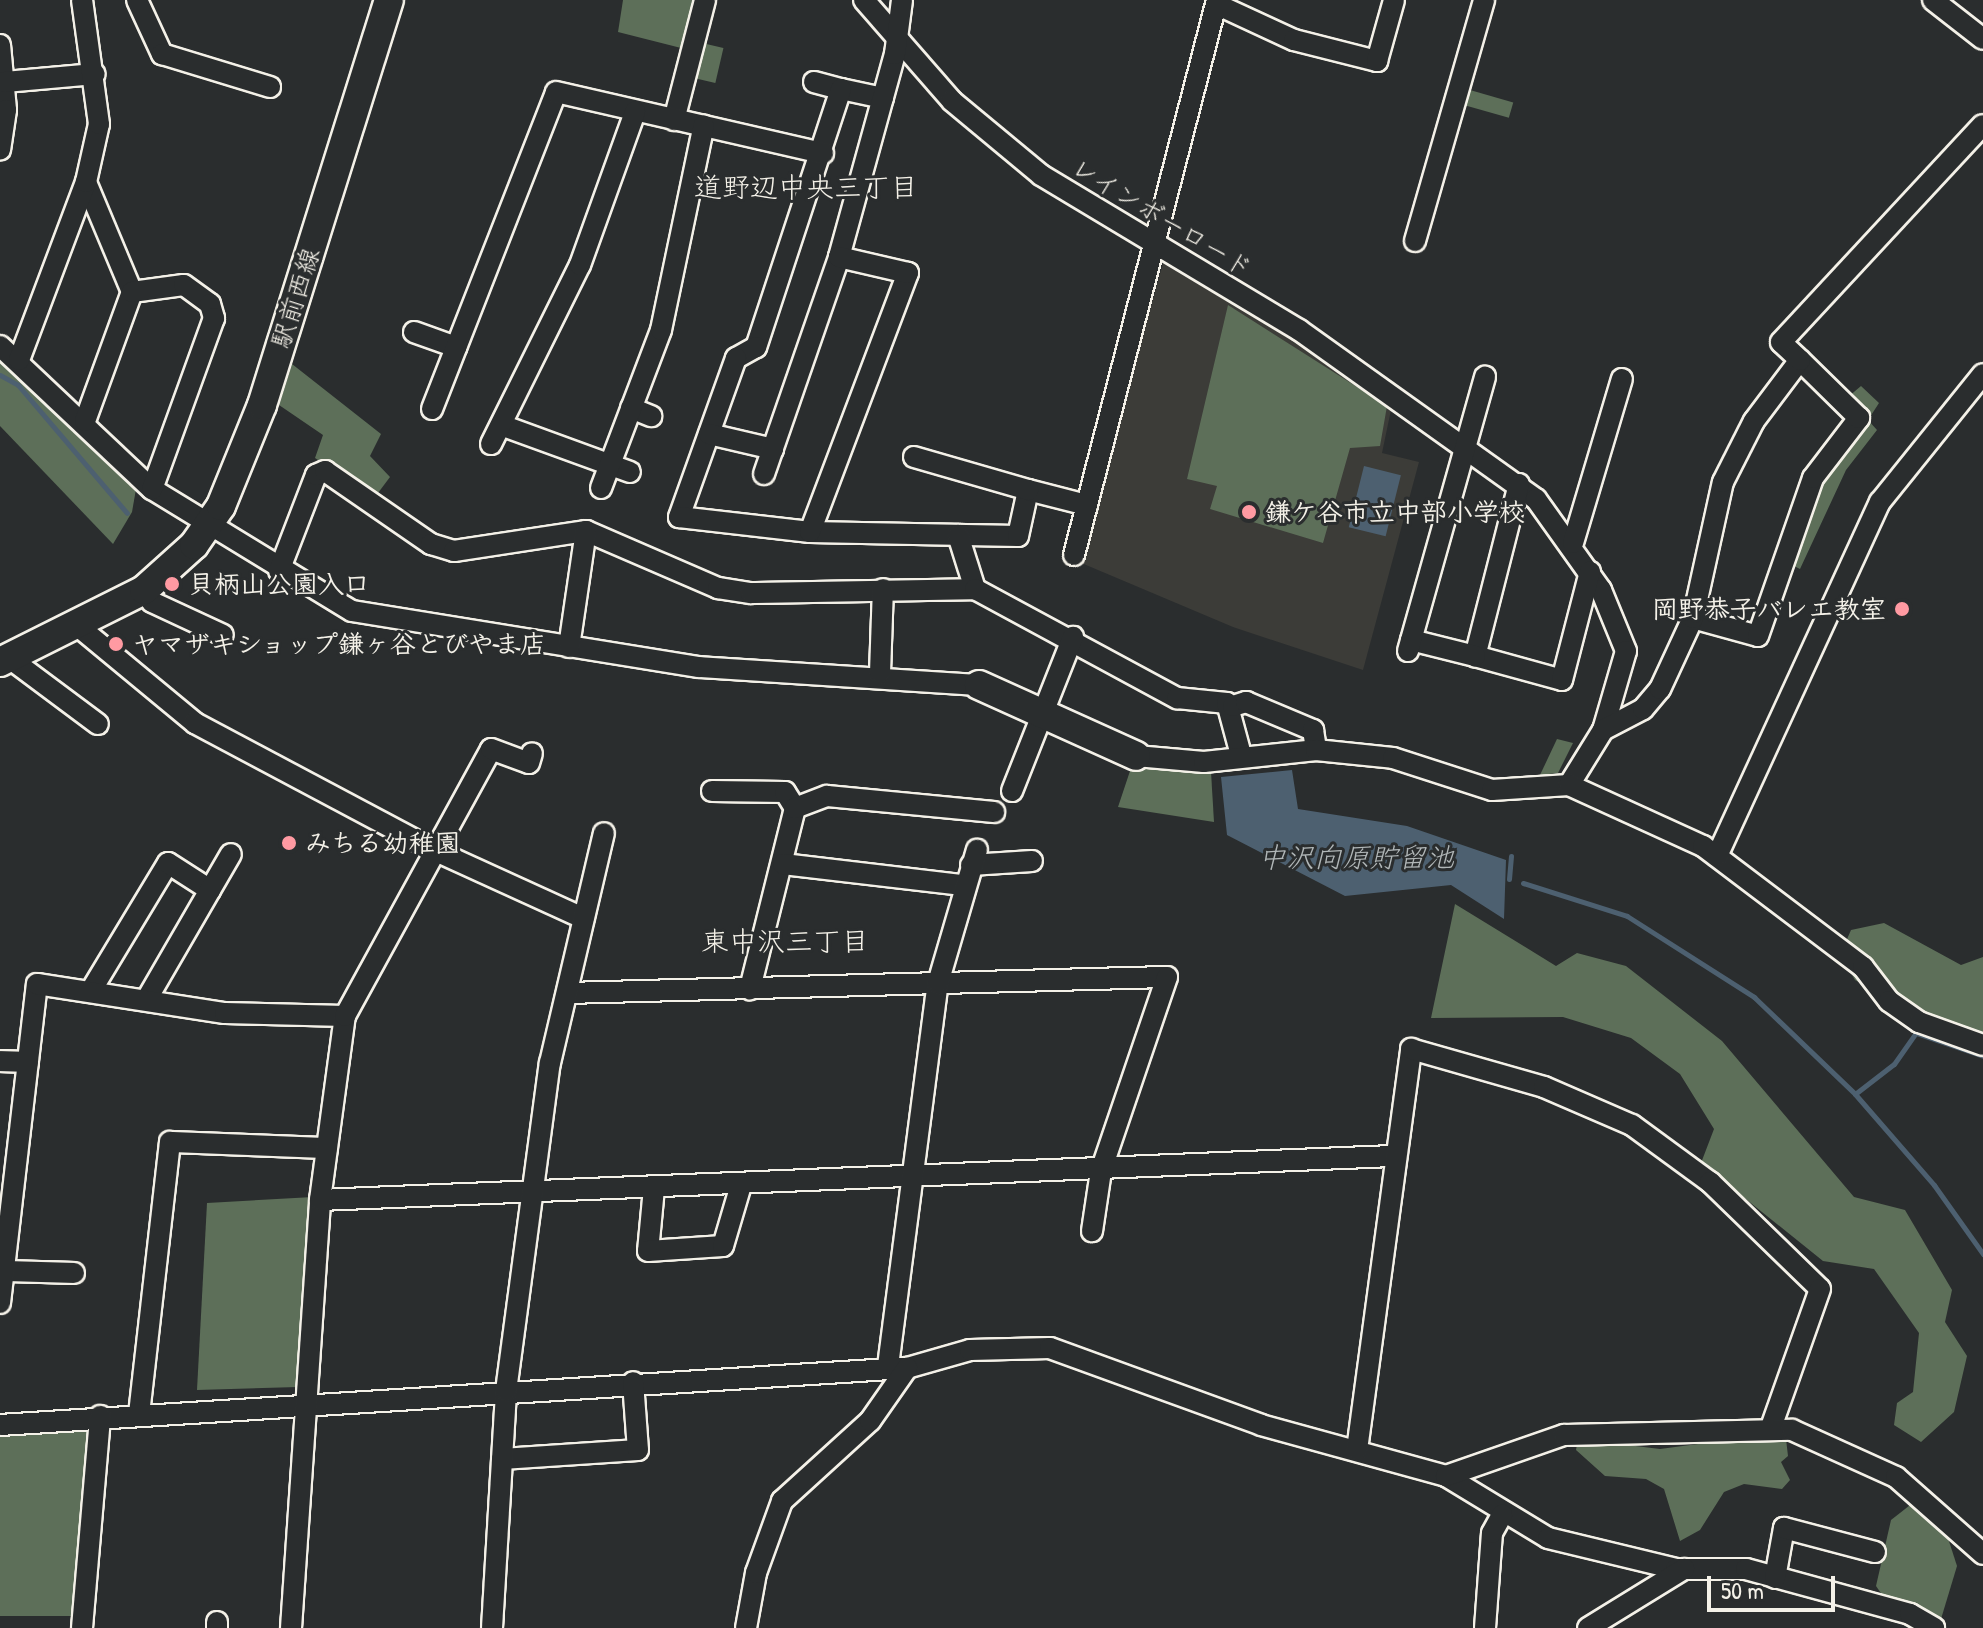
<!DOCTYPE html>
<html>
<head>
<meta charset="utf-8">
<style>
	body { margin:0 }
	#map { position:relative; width:1983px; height:1628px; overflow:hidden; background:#2a2d2e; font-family:"Patrick Hand","Klee One",sans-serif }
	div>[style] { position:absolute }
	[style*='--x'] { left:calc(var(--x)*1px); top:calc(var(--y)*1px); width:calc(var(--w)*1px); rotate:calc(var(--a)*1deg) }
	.built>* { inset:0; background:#3c3c38 }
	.green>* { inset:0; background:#5d6f59; transform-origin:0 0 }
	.water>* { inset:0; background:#4d6070; transform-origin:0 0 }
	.stream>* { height:5px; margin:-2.5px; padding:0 2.5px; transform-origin:2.5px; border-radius:2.5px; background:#4d6070 }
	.roads { filter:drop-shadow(2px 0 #f4f1e8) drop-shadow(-2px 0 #f4f1e8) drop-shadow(0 2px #f4f1e8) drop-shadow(0 -2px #f4f1e8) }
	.street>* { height:20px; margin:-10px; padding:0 10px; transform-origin:10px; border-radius:10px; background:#2a2d2e }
	.secondary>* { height:28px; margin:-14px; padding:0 14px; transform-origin:14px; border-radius:14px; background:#2a2d2e }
	.dots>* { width:22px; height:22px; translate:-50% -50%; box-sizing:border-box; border:4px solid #2a2d2e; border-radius:50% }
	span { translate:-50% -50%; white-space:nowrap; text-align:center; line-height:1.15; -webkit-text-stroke:6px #2a2d2e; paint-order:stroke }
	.street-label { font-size:26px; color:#f4f1e8 }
	.poi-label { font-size:26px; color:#f4f1e8; font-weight:700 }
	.left { translate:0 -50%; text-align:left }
	.right { translate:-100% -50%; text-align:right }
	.neighbourhood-label { font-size:28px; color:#f4f1e8 }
	.water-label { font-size:28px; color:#b1b7b8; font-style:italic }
	.scale { position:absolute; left:1707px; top:1576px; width:128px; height:36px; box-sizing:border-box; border:4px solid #f4f1e8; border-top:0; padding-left:10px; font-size:24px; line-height:28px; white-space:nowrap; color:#f4f1e8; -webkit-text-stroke:6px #2a2d2e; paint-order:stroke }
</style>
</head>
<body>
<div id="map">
	<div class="built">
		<i style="clip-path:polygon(1165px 256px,1392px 405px,1382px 453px,1419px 462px,1363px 670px,1233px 627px,1079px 562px)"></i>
	</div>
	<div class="green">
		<i style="clip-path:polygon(623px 0,697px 0,685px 49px,618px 32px)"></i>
		<i style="left:702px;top:43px;width:22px;height:36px;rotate:13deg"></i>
		<i style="left:1470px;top:90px;width:45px;height:16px;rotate:16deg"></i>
		<i style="clip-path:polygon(1228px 305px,1387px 406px,1380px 446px,1350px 448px,1323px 543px,1210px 509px,1217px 486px,1187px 479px)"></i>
		<i style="clip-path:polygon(0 357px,136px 489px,132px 512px,113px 544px,0 426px)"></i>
		<i style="clip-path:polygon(292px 364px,381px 434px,370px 456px,390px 477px,375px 497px,315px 458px,323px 435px,279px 405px)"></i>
		<i style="clip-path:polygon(1861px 386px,1879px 403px,1868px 420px,1877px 430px,1846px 470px,1800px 569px,1794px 566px,1815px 484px,1866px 417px,1848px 397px)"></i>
		<i style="clip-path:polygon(1557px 739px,1573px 743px,1558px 773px,1540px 775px)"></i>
		<i style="clip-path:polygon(1132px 765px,1211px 772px,1214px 822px,1118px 807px)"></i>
		<i style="clip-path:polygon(1455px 904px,1556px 966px,1577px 953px,1626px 966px,1722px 1041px,1854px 1197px,1905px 1210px,1952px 1290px,1945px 1322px,1967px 1356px,1954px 1412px,1921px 1442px,1894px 1425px,1897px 1403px,1913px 1392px,1919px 1333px,1874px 1269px,1823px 1261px,1701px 1163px,1714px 1129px,1680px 1074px,1631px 1038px,1563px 1017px,1431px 1018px)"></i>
		<i style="clip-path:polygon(1884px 923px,1961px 965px,1983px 957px,1983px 1037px,1921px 1018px,1855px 980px,1840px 955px,1851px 930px)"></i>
		<i style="clip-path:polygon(313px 1197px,298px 1387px,197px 1390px,207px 1203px)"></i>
		<i style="clip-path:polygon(91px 1427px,78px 1616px,0 1616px,0 1433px)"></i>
		<i style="clip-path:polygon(1766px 1435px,1786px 1439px,1788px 1456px,1781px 1462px,1790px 1480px,1782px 1489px,1744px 1484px,1724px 1492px,1700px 1530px,1680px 1541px,1664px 1489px,1646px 1479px,1605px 1476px,1576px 1450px,1578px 1439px,1660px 1449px)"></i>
		<i style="clip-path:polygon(1914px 1502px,1947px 1535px,1957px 1566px,1941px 1619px,1885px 1599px,1876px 1586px,1891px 1520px)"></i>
	</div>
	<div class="water">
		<i style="left:1364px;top:466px;width:38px;height:63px;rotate:14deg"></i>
		<i style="clip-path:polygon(1292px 770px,1298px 809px,1407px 826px,1506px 860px,1504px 919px,1451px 885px,1345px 896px,1227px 835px,1221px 777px)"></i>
	</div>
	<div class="stream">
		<i style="--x:0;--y:375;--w:21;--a:29"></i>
		<i style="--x:18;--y:385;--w:168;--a:49.6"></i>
		<i style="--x:1509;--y:879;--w:23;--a:-85"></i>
		<i style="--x:1523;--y:883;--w:109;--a:17.6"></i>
		<i style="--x:1627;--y:916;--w:151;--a:32.5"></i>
		<i style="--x:1754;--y:997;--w:140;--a:43.8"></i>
		<i style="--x:1855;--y:1094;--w:121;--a:49"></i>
		<i style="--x:1934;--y:1185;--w:85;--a:54.6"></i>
		<i style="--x:1855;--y:1094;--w:49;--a:-37.6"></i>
		<i style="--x:1894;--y:1064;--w:38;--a:-55"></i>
		<i style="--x:1916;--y:1033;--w:71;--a:18.9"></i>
	</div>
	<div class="roads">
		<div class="street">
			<i style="--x:137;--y:0;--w:60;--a:65.2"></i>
			<i style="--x:162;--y:54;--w:113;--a:17"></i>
			<i style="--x:864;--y:0;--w:134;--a:48.9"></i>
			<i style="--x:952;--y:101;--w:116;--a:39.7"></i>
			<i style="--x:1041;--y:175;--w:301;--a:31"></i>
			<i style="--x:1299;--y:330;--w:291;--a:35.5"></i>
			<i style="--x:1536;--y:499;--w:112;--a:54.5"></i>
			<i style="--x:1601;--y:590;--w:66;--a:67.7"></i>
			<i style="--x:1626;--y:651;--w:82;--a:106.2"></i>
			<i style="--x:1603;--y:730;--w:65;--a:121.7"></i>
			<i style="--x:1933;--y:0;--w:63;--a:38"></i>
			<i style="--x:1216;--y:4;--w:86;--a:24.8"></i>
			<i style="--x:1294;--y:40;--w:86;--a:14.2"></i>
			<i style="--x:1377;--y:61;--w:63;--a:-74.4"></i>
			<i style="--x:0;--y:45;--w:65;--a:84.7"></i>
			<i style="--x:6;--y:110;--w:40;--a:98.5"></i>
			<i style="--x:5;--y:82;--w:90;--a:-5.1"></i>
			<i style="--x:814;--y:82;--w:28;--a:15"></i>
			<i style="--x:883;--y:98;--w:43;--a:-167.9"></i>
			<i style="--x:841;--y:89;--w:272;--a:108.2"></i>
			<i style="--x:756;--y:347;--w:23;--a:151"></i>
			<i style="--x:736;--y:358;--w:169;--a:109.7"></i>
			<i style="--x:679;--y:517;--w:132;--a:6.5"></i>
			<i style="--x:810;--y:532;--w:208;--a:1.1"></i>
			<i style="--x:1018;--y:536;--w:47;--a:-77.7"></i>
			<i style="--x:1028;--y:490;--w:61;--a:14.3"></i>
			<i style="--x:674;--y:120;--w:124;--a:-75.5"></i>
			<i style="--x:86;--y:182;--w:119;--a:67.3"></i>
			<i style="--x:1415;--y:241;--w:251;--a:-74"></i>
			<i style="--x:414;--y:332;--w:45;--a:19.7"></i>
			<i style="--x:0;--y:346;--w:209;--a:43.3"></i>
			<i style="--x:152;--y:489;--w:234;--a:31.4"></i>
			<i style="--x:352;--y:611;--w:351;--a:9.2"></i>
			<i style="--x:699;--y:667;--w:281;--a:3.7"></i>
			<i style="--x:19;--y:360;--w:190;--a:-69.4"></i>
			<i style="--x:86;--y:182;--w:59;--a:-77.4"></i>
			<i style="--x:99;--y:124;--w:125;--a:-97.8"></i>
			<i style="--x:631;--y:408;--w:22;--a:22"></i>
			<i style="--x:432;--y:409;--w:340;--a:-68.6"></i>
			<i style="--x:556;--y:92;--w:274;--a:12.9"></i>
			<i style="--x:85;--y:421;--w:137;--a:-70"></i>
			<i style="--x:132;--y:292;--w:52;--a:-7.7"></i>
			<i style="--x:184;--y:285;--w:32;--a:36"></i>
			<i style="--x:210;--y:304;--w:15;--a:74"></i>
			<i style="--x:214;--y:318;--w:182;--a:109.9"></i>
			<i style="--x:501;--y:425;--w:137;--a:20"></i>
			<i style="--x:709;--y:434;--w:66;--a:13.2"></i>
			<i style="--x:491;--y:444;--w:200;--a:-63.6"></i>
			<i style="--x:580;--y:265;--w:163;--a:-70.2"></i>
			<i style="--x:914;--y:457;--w:119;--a:16.1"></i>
			<i style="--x:764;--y:474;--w:230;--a:-70.9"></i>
			<i style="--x:839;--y:257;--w:211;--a:-74.6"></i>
			<i style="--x:895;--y:54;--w:54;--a:-82.6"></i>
			<i style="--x:1519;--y:484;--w:178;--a:104.3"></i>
			<i style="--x:1475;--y:656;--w:90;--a:15.4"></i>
			<i style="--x:1562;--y:680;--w:112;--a:-75.5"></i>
			<i style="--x:601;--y:488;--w:169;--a:-69.2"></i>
			<i style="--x:661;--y:330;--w:209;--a:-78.2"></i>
			<i style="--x:810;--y:532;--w:277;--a:-69.3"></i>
			<i style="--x:908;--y:273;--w:71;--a:-166.9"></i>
			<i style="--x:958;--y:535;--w:57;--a:72.5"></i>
			<i style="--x:1573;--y:543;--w:171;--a:-73.4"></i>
			<i style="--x:1074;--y:555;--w:573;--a:-75.55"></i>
			<i style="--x:279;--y:571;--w:103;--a:-68.9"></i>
			<i style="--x:316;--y:475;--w:10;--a:-24"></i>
			<i style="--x:325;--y:471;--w:129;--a:34.6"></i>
			<i style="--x:431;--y:544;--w:24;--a:17"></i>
			<i style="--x:454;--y:551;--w:134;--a:-8.6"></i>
			<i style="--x:586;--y:531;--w:144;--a:23.4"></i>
			<i style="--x:718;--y:588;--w:33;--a:9"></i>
			<i style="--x:751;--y:593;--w:224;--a:-1"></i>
			<i style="--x:975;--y:589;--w:230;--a:28.4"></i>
			<i style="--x:1177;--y:698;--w:50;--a:5.7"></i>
			<i style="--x:1227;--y:703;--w:54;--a:74.9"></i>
			<i style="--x:144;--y:590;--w:14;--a:56"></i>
			<i style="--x:152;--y:602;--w:78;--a:24.9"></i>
			<i style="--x:1693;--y:618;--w:67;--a:15.5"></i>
			<i style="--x:1758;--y:636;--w:167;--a:-70.8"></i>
			<i style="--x:1813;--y:478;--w:76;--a:-52.5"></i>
			<i style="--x:1859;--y:418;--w:83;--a:-135.5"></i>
			<i style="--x:79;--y:627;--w:151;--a:39.6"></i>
			<i style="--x:195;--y:723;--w:273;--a:28"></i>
			<i style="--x:436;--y:851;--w:162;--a:24.5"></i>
			<i style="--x:1411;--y:640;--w:66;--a:14"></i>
			<i style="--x:569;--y:647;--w:117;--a:-81.7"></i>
			<i style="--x:1408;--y:651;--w:285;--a:-74.3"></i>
			<i style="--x:8;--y:657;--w:112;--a:36.7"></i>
			<i style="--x:880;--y:673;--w:84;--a:-88"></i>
			<i style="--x:1233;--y:706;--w:14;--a:-17"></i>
			<i style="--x:1246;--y:702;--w:73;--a:22.7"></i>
			<i style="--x:1313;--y:730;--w:20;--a:81"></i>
			<i style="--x:1603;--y:730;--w:45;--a:-27.7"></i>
			<i style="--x:1643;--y:709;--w:26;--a:-50"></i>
			<i style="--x:1660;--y:689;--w:78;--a:-65.1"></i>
			<i style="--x:1693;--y:618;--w:139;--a:-77.6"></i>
			<i style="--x:1723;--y:482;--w:68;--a:-63.1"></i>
			<i style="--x:1754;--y:421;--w:76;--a:-53"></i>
			<i style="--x:1800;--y:360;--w:26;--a:-137"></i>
			<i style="--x:1781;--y:342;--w:296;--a:-47.1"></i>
			<i style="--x:1136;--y:756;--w:68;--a:5"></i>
			<i style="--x:1204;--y:762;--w:113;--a:-6.1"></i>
			<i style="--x:1316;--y:750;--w:77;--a:5.9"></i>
			<i style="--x:1393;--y:758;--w:104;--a:17.9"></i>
			<i style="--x:1492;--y:790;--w:77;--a:-3.7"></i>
			<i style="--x:1569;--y:785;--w:147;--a:24.5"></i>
			<i style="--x:1703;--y:846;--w:201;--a:37.1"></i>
			<i style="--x:1863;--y:967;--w:43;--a:52.6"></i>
			<i style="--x:1889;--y:1001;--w:37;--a:35"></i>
			<i style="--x:1919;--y:1022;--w:68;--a:19.8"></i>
			<i style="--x:712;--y:791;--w:73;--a:0.8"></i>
			<i style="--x:785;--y:792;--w:19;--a:58"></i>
			<i style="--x:795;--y:808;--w:187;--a:104"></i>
			<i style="--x:1012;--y:791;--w:166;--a:-68.4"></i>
			<i style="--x:795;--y:808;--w:34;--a:-21"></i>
			<i style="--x:827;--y:796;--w:168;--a:5.5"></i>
			<i style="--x:1717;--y:856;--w:390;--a:-65.3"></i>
			<i style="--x:1880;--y:502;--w:164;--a:-51.2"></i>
			<i style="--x:783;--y:864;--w:181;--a:6.7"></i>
			<i style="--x:971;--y:865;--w:61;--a:-3.8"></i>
			<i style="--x:92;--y:989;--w:147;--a:-58.9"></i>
			<i style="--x:168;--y:863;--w:50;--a:32.7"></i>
			<i style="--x:567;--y:993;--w:600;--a:-1.53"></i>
			<i style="--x:1167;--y:977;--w:205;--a:108.8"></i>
			<i style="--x:1101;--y:1171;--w:61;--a:98.5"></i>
			<i style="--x:148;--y:997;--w:165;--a:-59.9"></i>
			<i style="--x:0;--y:1061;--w:28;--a:2"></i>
			<i style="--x:654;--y:1188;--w:63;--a:95.4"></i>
			<i style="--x:648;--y:1251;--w:75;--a:-3.8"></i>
			<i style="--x:723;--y:1246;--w:64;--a:-73.6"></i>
			<i style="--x:320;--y:1200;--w:1072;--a:-2.35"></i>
			<i style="--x:4;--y:1271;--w:70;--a:1.6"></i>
			<i style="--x:0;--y:1303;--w:321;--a:-83.4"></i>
			<i style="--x:37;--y:984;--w:190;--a:8.8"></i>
			<i style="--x:225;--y:1013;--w:120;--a:1.4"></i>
			<i style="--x:888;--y:1366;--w:386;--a:-82.6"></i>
			<i style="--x:938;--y:983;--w:139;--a:-73.7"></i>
			<i style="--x:139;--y:1414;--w:274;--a:-83.5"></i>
			<i style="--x:170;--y:1142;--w:157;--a:2.2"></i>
			<i style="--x:0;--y:1425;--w:909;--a:-3.6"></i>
			<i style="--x:907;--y:1368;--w:66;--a:-15.9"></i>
			<i style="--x:970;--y:1350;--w:80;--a:-1.4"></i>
			<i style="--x:1050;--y:1348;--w:225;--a:20"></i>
			<i style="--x:1261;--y:1425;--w:192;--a:15.4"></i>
			<i style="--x:1446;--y:1476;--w:119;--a:31.3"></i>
			<i style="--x:1548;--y:1538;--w:132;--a:13.6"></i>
			<i style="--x:1676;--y:1569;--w:70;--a:0"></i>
			<i style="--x:1746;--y:1569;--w:170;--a:15.3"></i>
			<i style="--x:1910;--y:1614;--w:28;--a:30"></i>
			<i style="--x:1357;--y:1450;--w:405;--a:-82.3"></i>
			<i style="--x:1411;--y:1049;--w:138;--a:15.9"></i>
			<i style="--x:1544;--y:1087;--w:96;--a:23.4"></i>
			<i style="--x:1632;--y:1125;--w:97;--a:36.2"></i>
			<i style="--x:1710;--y:1182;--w:153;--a:44.2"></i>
			<i style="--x:1820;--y:1289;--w:146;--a:109.5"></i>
			<i style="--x:502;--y:1459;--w:136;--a:-3.8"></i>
			<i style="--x:638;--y:1450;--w:68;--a:-94.2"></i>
			<i style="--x:1446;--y:1476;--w:125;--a:-19.2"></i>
			<i style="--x:1564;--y:1435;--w:228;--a:-1.3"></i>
			<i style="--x:1792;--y:1430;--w:114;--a:24.3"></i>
			<i style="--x:1896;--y:1477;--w:116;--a:41.5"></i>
			<i style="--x:1775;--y:1578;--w:51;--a:-79.8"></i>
			<i style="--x:1784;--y:1528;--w:94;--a:14.8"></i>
			<i style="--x:217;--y:1622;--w:6;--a:90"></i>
			<i style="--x:82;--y:1628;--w:213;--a:-85.1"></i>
			<i style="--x:291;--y:1628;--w:429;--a:-86.1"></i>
			<i style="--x:320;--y:1200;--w:186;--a:-82.3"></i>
			<i style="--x:345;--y:1016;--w:304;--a:-61.3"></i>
			<i style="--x:491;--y:749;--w:40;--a:20.2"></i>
			<i style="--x:529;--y:763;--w:10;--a:-73"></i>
			<i style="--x:492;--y:1628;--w:237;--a:-86.6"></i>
			<i style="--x:506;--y:1391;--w:331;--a:-82.4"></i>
			<i style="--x:550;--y:1063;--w:236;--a:-76.8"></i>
			<i style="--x:746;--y:1628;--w:56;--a:-79.7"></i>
			<i style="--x:756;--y:1573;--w:77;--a:-70.1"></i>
			<i style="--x:782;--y:1501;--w:119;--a:-42.3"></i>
			<i style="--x:870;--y:1421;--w:65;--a:-55.1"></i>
			<i style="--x:1485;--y:1628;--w:95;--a:-85.8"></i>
			<i style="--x:1492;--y:1533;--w:21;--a:-61"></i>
			<i style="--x:1588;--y:1628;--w:113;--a:-31.6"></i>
		</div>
		<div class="secondary">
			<i style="--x:0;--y:662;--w:161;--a:-26.6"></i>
			<i style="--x:144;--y:590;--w:67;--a:-42"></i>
			<i style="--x:194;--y:545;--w:47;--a:-55.3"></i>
			<i style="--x:221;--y:506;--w:109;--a:-67.9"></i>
			<i style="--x:262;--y:405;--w:424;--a:-72.6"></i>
			<i style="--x:979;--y:685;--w:172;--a:24.3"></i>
		</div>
	</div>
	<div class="dots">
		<i style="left:1249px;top:512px;background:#ff9aa2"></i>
		<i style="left:172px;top:584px;background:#ff9aa2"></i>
		<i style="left:1902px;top:609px;background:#ff9aa2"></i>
		<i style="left:116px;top:644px;background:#ff9aa2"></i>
		<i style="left:289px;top:843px;background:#ff9aa2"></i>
	</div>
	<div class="street-label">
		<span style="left:1162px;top:217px;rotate:31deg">レインボーロード</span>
		<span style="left:295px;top:298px;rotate:-72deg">駅前西線</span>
	</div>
	<div class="poi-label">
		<span class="left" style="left:1265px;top:512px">鎌ケ谷市立中部小学校</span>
		<span class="left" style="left:188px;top:584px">貝柄山公園入口</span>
		<span class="right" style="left:1886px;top:609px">岡野恭子バレエ教室</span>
		<span class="left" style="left:132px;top:644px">ヤマザキショップ鎌ヶ谷とびやま店</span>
		<span class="left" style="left:305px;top:843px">みちる幼稚園</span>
	</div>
	<div class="neighbourhood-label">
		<span style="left:806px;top:187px">道野辺中央三丁目</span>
		<span style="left:785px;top:941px">東中沢三丁目</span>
	</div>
	<div class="water-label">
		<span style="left:1356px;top:857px">中沢向原貯留池</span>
	</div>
	<div class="scale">50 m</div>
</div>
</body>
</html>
